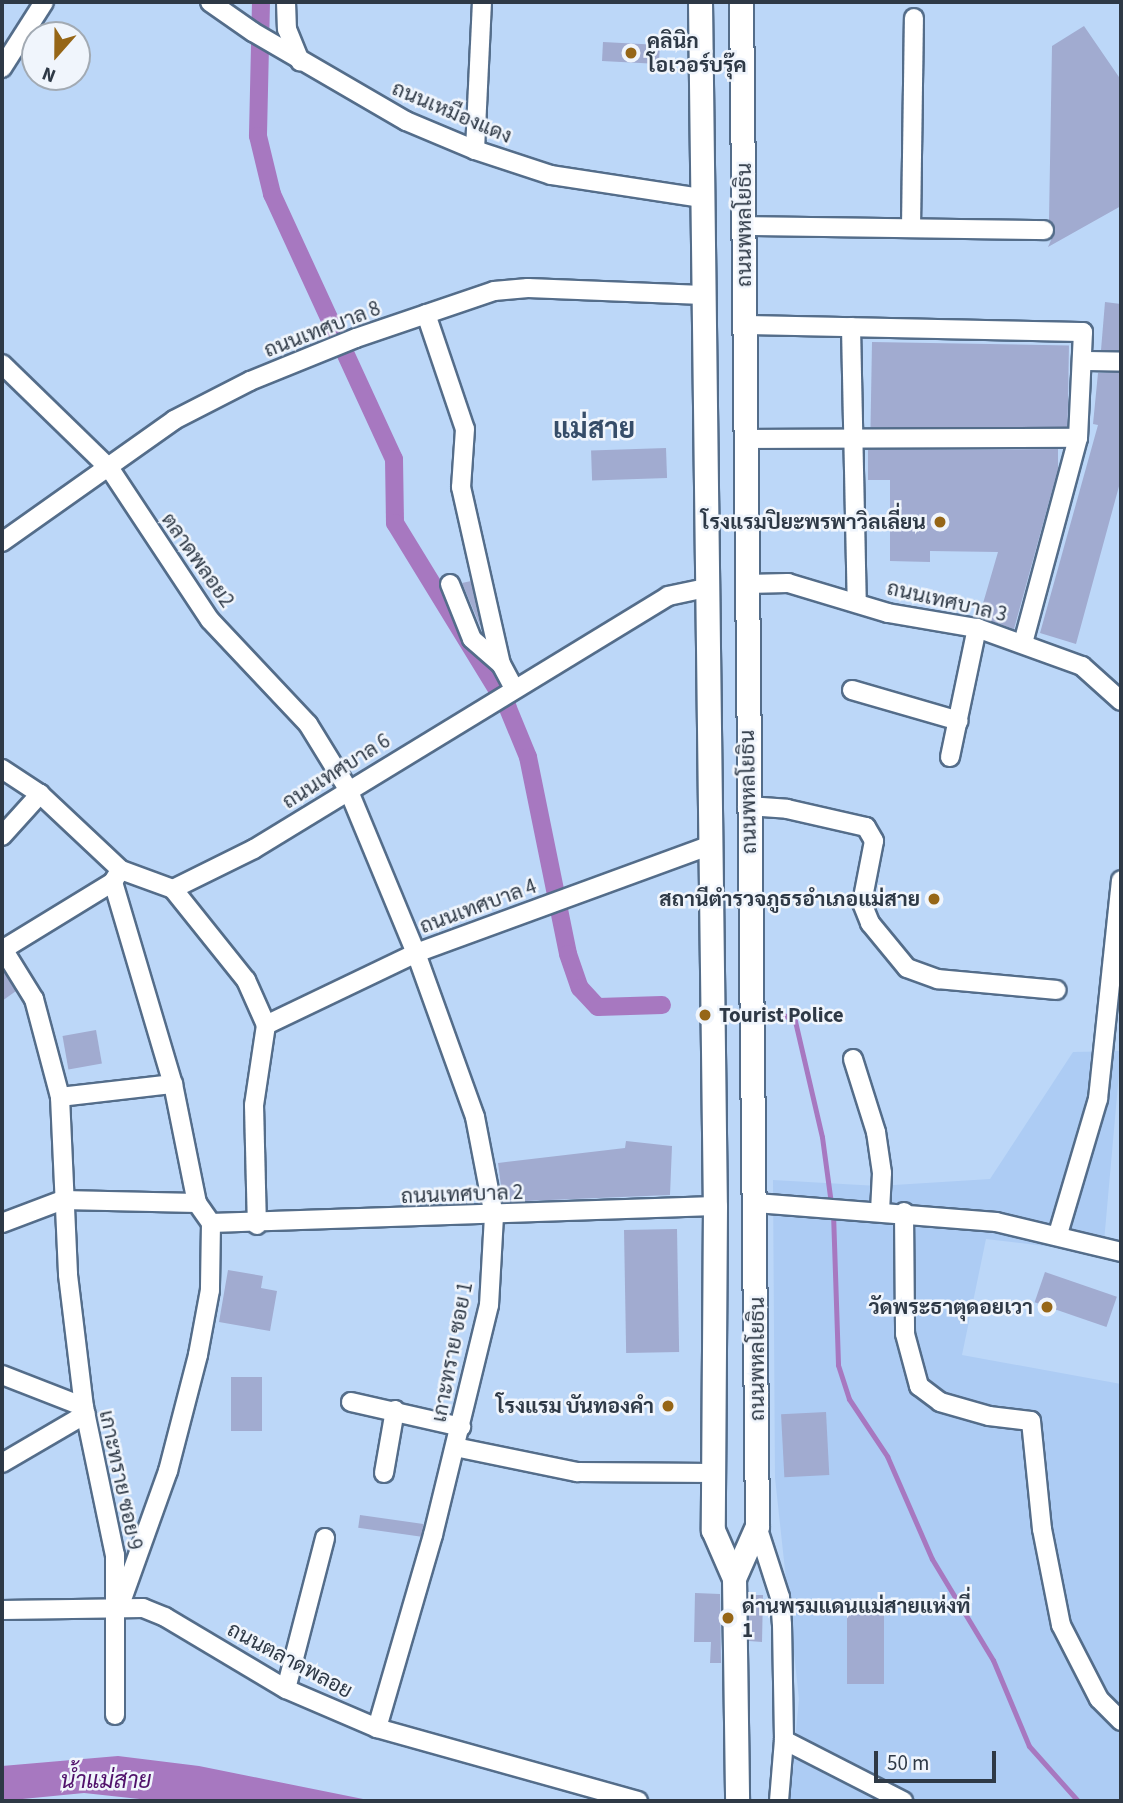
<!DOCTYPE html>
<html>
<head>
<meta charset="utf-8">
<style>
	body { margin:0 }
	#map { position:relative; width:1123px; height:1803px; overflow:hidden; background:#bcd7f8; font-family:"Source Sans 3",Sarabun,sans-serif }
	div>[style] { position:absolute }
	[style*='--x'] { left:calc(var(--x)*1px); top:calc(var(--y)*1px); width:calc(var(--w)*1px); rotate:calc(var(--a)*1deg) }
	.built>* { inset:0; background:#adccf4 }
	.water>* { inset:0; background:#a778c0 }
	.stream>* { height:5px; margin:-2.5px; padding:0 2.5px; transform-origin:2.5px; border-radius:2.5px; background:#a778c0 }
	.canal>* { height:18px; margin:-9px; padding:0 9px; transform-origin:9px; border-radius:9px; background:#a778c0 }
	.building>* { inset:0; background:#a1abd0; transform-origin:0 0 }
	.roads { filter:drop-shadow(2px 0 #546d8a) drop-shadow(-2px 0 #546d8a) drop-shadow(0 2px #546d8a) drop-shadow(0 -2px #546d8a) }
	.minor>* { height:18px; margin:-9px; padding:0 9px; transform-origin:9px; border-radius:9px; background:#fff }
	.major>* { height:23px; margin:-11.5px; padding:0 11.5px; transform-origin:11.5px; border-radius:11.5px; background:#fff }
	.dots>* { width:19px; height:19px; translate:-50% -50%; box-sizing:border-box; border:4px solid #f0f5fc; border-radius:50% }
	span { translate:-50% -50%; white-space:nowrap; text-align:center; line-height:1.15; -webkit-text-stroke:5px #f0f5fc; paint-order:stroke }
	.poi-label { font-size:21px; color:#2e3946; font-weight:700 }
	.left { translate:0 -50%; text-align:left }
	.right { translate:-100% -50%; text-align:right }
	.street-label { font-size:21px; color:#2e3946 }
	.water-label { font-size:23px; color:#51126b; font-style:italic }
	.district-label { font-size:28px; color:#364d69; font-weight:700 }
	.frame { position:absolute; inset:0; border:4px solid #2e3946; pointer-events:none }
	.north { position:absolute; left:21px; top:21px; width:70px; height:70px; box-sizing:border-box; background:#f0f5fc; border:2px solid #a2aab3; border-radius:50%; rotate:201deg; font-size:19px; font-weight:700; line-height:28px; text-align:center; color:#2e3946 }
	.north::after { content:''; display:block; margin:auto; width:24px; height:32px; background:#966617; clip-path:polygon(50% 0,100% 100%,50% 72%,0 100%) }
	.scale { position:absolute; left:874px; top:1751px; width:122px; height:32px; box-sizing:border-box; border:4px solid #2e3946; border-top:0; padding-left:9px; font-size:21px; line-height:24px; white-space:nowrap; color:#2e3946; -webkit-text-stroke:5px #f0f5fc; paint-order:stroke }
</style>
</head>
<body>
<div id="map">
	<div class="built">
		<i style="clip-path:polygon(1121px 1051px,1103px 1253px,986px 1239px,962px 1355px,1121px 1384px,1121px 1801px,789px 1801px,799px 1699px,775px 1478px,773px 1180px,878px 1186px,990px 1179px,1073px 1052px)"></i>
	</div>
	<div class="water">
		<i style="clip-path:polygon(118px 1756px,199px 1766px,373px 1801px,158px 1801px,84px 1793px,2px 1801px,2px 1766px)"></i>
	</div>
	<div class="stream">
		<i style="--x:780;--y:1013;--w:17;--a:28"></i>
		<i style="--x:795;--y:1021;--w:119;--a:76.9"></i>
		<i style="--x:822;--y:1137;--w:68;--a:82.3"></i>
		<i style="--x:833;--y:1213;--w:152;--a:88.1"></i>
		<i style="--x:838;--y:1365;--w:36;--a:72"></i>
		<i style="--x:849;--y:1399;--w:69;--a:56.3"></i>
		<i style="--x:887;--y:1456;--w:112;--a:66.4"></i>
		<i style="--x:932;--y:1559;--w:118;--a:58.9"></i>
		<i style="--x:993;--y:1660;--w:93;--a:67.3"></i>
		<i style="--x:1029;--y:1746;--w:74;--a:48.3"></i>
	</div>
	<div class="canal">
		<i style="--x:261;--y:2;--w:134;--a:91.3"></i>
		<i style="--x:258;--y:136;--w:60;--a:76.4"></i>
		<i style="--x:272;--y:194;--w:292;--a:65.3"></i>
		<i style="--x:394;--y:459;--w:64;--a:89.1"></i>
		<i style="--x:395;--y:523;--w:215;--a:58.5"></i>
		<i style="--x:507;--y:706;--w:55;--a:67.6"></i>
		<i style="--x:528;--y:757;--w:201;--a:78.5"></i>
		<i style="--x:568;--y:954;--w:36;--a:71"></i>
		<i style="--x:580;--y:988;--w:26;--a:47"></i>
		<i style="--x:598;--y:1007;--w:64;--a:-1.8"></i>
	</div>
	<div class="building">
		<i style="clip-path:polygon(1084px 26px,1121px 80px,1121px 206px,1048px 247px,1055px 231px,1049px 220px,1052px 46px)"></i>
		<i style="left:603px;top:42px;width:57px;height:19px;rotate:3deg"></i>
		<i style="clip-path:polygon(1105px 302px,1121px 304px,1121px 351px,1101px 350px)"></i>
		<i style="left:872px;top:342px;width:197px;height:85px;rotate:1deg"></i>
		<i style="clip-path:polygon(1098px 373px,1121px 373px,1121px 479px,1076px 644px,1040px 633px,1098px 425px,1093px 424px)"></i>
		<i style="left:666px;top:448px;width:30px;height:75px;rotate:88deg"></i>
		<i style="clip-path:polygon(1058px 449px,1058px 469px,1014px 629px,979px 617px,998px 552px,930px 551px,930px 562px,890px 561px,890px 480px,868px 480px,868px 450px)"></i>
		<i style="clip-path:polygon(471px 581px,481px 628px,462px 583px)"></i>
		<i style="clip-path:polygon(2px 969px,16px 991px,2px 1001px)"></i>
		<i style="left:96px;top:1030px;width:34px;height:34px;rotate:80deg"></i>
		<i style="clip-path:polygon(626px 1141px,672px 1146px,670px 1195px,503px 1202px,498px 1163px,625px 1148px)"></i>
		<i style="left:677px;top:1229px;width:123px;height:53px;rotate:89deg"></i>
		<i style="clip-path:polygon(228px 1270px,263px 1276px,261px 1288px,277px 1291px,270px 1331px,219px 1322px)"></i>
		<i style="left:1045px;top:1272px;width:76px;height:32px;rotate:19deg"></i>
		<i style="left:231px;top:1377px;width:31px;height:54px"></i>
		<i style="left:826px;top:1412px;width:63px;height:45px;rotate:87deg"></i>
		<i style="left:360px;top:1515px;width:64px;height:13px;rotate:8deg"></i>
		<i style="clip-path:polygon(695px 1593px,720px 1594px,721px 1663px,710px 1663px,711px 1642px,694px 1642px)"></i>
		<i style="clip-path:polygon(748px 1595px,763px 1595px,762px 1642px,749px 1641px)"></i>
		<i style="left:847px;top:1599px;width:37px;height:85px"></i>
	</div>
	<div class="roads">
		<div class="minor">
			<i style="--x:210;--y:2;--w:52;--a:34.9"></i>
			<i style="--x:253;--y:32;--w:177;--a:30.2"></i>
			<i style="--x:406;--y:121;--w:75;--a:22.8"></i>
			<i style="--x:475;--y:150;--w:80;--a:18.2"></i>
			<i style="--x:551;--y:175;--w:152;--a:8.7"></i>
			<i style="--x:286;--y:2;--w:27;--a:88"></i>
			<i style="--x:287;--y:29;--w:35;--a:68"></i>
			<i style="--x:2;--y:68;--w:78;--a:-57.5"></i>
			<i style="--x:475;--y:150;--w:148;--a:-87.3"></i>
			<i style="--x:745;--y:226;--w:299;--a:0.8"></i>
			<i style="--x:911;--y:228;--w:210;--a:-89.2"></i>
			<i style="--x:426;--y:314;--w:121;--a:71.3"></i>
			<i style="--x:465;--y:429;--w:58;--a:93.9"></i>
			<i style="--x:461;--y:487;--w:181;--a:77.3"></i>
			<i style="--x:501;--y:664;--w:27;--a:62"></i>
			<i style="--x:745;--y:325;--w:338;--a:1.2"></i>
			<i style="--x:1083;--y:332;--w:106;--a:92.7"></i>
			<i style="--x:1078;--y:438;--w:212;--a:105"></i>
			<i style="--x:851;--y:327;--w:276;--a:88.8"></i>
			<i style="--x:1082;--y:361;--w:39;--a:1"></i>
			<i style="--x:2;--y:364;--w:151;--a:44.2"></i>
			<i style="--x:110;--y:469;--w:181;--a:56.5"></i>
			<i style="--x:210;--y:620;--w:143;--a:46.7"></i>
			<i style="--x:308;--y:724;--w:76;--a:58.4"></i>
			<i style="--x:348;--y:789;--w:178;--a:67.5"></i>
			<i style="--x:416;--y:953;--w:174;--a:70.2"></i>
			<i style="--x:475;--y:1117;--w:101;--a:79.1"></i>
			<i style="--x:494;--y:1216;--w:89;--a:93.2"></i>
			<i style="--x:489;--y:1305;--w:237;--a:103.7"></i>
			<i style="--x:433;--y:1535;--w:201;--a:106.2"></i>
			<i style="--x:746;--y:439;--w:332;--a:-0.2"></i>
			<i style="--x:2;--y:542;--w:211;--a:-35.3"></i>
			<i style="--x:174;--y:420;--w:85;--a:-27.2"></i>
			<i style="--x:250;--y:381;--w:114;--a:-22.1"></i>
			<i style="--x:356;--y:338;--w:146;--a:-18.8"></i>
			<i style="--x:494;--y:291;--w:34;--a:-5"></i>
			<i style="--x:528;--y:288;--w:175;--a:2.3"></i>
			<i style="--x:450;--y:584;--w:59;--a:68.2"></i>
			<i style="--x:472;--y:639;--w:38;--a:41"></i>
			<i style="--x:747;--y:584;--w:41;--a:-1.4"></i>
			<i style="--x:788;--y:583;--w:104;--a:16.7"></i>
			<i style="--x:888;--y:613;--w:90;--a:9.6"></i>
			<i style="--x:977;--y:628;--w:112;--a:19.9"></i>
			<i style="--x:1082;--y:666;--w:52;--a:41.9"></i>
			<i style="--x:852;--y:690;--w:111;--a:16.2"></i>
			<i style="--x:950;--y:757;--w:132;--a:-78.2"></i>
			<i style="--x:2;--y:769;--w:45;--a:33.3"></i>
			<i style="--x:40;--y:794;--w:111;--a:43.2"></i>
			<i style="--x:121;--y:870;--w:55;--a:20.1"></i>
			<i style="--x:173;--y:889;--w:90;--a:-26.3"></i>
			<i style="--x:254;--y:849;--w:485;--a:-31.4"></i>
			<i style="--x:668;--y:596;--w:38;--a:-12"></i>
			<i style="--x:748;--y:806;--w:39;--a:4"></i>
			<i style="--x:787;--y:809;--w:81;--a:12.8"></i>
			<i style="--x:866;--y:827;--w:16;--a:60"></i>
			<i style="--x:874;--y:841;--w:63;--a:101"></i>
			<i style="--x:862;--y:903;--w:22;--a:68"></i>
			<i style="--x:870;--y:923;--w:58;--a:50.6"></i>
			<i style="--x:907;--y:968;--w:33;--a:20"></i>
			<i style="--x:938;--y:979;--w:119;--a:5.3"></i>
			<i style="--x:2;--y:836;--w:57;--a:-47.9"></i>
			<i style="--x:113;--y:882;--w:211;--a:73.5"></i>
			<i style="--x:173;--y:1084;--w:121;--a:78.6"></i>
			<i style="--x:197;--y:1203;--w:24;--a:55"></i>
			<i style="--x:211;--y:1223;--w:67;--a:90.9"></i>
			<i style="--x:210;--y:1290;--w:66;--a:100.5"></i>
			<i style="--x:198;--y:1355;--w:120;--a:104.5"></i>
			<i style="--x:168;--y:1471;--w:145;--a:109.7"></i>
			<i style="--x:173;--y:889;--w:117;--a:51.3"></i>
			<i style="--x:246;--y:980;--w:49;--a:66"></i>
			<i style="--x:266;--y:1025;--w:81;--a:98.5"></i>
			<i style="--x:254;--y:1105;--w:120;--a:88.6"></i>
			<i style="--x:3;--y:949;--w:59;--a:58.2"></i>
			<i style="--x:34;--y:999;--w:101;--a:75.1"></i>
			<i style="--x:60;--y:1097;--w:178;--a:87.4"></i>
			<i style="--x:68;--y:1275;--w:133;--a:83.1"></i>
			<i style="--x:2;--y:950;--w:130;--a:-31.5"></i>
			<i style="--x:113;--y:882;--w:12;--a:-59"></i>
			<i style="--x:266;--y:1025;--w:166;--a:-25.6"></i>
			<i style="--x:416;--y:953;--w:314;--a:-20.1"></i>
			<i style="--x:853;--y:1059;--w:77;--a:72.5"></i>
			<i style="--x:876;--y:1132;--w:41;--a:81.7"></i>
			<i style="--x:882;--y:1173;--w:37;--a:93"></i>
			<i style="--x:60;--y:1097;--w:114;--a:-6.6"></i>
			<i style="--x:756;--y:1203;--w:241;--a:4.5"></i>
			<i style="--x:996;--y:1222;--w:129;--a:13.5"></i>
			<i style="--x:904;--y:1212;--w:122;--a:89.5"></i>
			<i style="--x:905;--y:1334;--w:54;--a:74.9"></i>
			<i style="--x:919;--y:1386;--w:26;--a:37"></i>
			<i style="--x:940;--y:1402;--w:51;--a:15.9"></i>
			<i style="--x:989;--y:1416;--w:42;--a:6.8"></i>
			<i style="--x:1031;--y:1421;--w:109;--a:84.2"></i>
			<i style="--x:1042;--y:1529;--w:98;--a:78.8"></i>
			<i style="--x:1061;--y:1625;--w:83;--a:62.8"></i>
			<i style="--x:1099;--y:1699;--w:31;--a:45"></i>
			<i style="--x:2;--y:1223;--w:65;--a:-20.7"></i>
			<i style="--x:63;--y:1200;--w:134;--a:1.3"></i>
			<i style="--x:211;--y:1223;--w:504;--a:-1.93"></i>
			<i style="--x:1058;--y:1234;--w:141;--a:-73.5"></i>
			<i style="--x:1098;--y:1099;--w:220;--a:-84"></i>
			<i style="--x:2;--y:1375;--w:88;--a:21.3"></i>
			<i style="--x:84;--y:1407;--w:151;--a:78.2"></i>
			<i style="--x:115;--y:1555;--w:160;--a:90"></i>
			<i style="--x:351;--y:1402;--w:113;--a:12.8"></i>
			<i style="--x:455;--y:1447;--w:125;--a:11.6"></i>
			<i style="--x:577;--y:1472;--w:136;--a:0.4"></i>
			<i style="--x:2;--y:1463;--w:97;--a:-30.3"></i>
			<i style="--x:384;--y:1473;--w:64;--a:-80.1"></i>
			<i style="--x:757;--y:1526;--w:75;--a:72.1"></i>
			<i style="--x:780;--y:1597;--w:27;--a:86"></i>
			<i style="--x:782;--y:1624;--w:116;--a:89"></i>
			<i style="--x:784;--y:1740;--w:61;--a:94.7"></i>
			<i style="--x:2;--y:1610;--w:141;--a:-0.8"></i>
			<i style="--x:143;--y:1608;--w:24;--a:22"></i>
			<i style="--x:165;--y:1617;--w:141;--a:30.8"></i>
			<i style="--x:286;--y:1689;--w:99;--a:23.2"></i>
			<i style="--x:377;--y:1728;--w:271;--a:15.6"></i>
			<i style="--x:286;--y:1689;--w:156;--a:-75.5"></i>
			<i style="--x:784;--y:1740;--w:134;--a:27.1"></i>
		</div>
		<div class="major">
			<i style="--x:700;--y:2;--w:1204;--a:89.29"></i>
			<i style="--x:715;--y:1206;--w:324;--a:90.4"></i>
			<i style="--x:713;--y:1530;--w:52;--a:66.4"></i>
			<i style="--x:734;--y:1578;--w:223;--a:89.2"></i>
			<i style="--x:734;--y:1578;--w:57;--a:-66.1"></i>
			<i style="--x:757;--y:1526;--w:1524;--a:-90.6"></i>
		</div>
	</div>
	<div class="dots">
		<i style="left:631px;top:53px;background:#966617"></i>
		<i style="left:940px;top:522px;background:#966617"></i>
		<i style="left:934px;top:899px;background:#966617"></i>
		<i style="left:705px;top:1015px;background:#966617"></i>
		<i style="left:1047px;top:1307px;background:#966617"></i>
		<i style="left:668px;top:1406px;background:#966617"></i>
		<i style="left:728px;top:1618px;background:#966617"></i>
	</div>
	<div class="poi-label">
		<span class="left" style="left:647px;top:53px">คลินิก<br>โอเวอร์บรุ๊ค</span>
		<span class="right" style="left:926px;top:522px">โรงแรมปิยะพรพาวิลเลี่ยน</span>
		<span class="right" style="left:920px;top:899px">สถานีตำรวจภูธรอำเภอแม่สาย</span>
		<span class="left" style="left:719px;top:1015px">Tourist Police</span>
		<span class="right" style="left:1033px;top:1307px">วัดพระธาตุดอยเวา</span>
		<span class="right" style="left:654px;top:1406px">โรงแรม บันทองคํา</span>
		<span class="left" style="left:742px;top:1618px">ด่านพรมแดนแม่สายแห่งที่<br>1</span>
	</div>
	<div class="street-label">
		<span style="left:452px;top:112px;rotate:23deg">ถนนเหมืองแดง</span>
		<span style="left:744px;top:225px;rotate:-90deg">ถนนพหลโยธิน</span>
		<span style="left:322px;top:329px;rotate:-21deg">ถนนเทศบาล 8</span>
		<span style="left:198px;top:560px;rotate:55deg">ตลาดพลอย2</span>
		<span style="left:947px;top:601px;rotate:13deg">ถนนเทศบาล 3</span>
		<span style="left:336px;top:771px;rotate:-32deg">ถนนเทศบาล 6</span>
		<span style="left:748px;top:792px;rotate:-91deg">ถนนพหลโยธิน</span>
		<span style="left:478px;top:906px;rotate:-20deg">ถนนเทศบาล 4</span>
		<span style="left:462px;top:1194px;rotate:-2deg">ถนนเทศบาล 2</span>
		<span style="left:452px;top:1352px;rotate:-79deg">เกาะทราย ซอย 1</span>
		<span style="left:757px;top:1359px;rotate:-90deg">ถนนพหลโยธิน</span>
		<span style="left:121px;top:1480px;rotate:78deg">เกาะทราย ซอย 9</span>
		<span style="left:290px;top:1660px;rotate:28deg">ถนนตลาดพลอย</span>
	</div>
	<div class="water-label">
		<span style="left:106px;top:1781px">น้ำแม่สาย</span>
	</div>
	<div class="district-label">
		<span style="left:594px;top:429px">แม่สาย</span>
	</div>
	<div class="frame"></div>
	<div class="north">N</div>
	<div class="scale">50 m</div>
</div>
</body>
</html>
